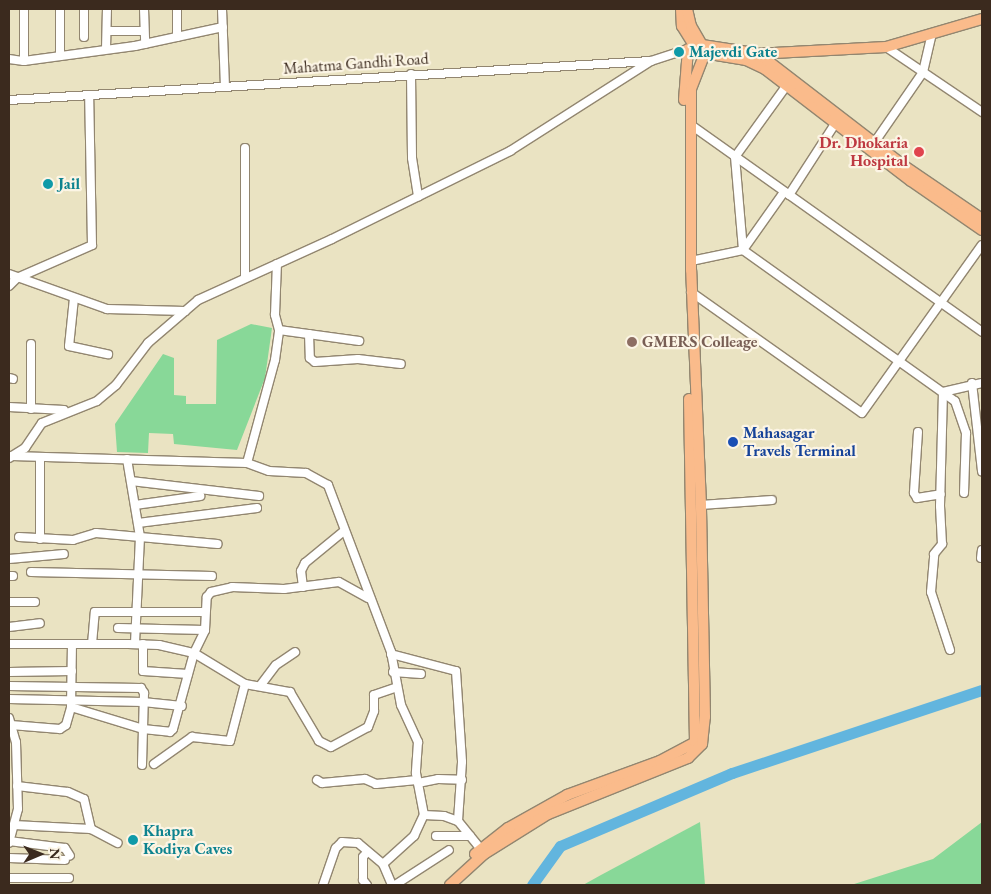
<!DOCTYPE html>
<html>
<head>
<meta charset="utf-8">
<style>
	body { margin:0 }
	#map { position:relative; width:991px; height:894px; overflow:hidden; background:#eae3c2; font-family:"EB Garamond",serif }
	div>[style] { position:absolute }
	[style*='--x'] { left:calc(var(--x)*1px); top:calc(var(--y)*1px); width:calc(var(--w)*1px); rotate:calc(var(--a)*1deg) }
	.green>* { inset:0; background:#88d898 }
	.river>* { height:11px; margin:-5.5px; padding:0 5.5px; transform-origin:5.5px; border-radius:5.5px; background:#62b5de }
	.roads { filter:drop-shadow(1px 0 #928670) drop-shadow(-1px 0 #928670) drop-shadow(0 1px #928670) drop-shadow(0 -1px #928670) }
	.minor>* { height:8px; margin:-4px; padding:0 4px; transform-origin:4px; border-radius:4px; background:#fff }
	.major>* { height:10px; margin:-5px; padding:0 5px; transform-origin:5px; border-radius:5px; background:#fabb8b }
	.dots>* { width:14px; height:14px; translate:-50% -50%; box-sizing:border-box; border:2px solid #fcf5e5; border-radius:50% }
	span { translate:-50% -50%; white-space:nowrap; text-align:center; line-height:1.15; -webkit-text-stroke:4.5px #fcf5e5; paint-order:stroke }
	.culture-label { font-size:16px; color:#0d838f; font-weight:700 }
	.left { translate:0 -50%; text-align:left }
	.street-label { font-size:16px; color:#3b2a1e }
	.health-label { font-size:16px; color:#be3a42; font-weight:700 }
	.right { translate:-100% -50%; text-align:right }
	.education-label { font-size:16px; color:#785e54; font-weight:700 }
	.transit-label { font-size:16px; color:#164399; font-weight:700 }
	.frame { position:absolute; inset:0; border:10px solid #3b2a1e; pointer-events:none }
	.north { position:absolute; left:15px; top:829px; width:50px; height:50px; -webkit-text-stroke:4px #fcf5e5; paint-order:stroke; rotate:89deg; font-size:14px; font-weight:700; line-height:20px; text-align:center; color:#3b2a1e }
	.north::after { content:''; display:block; margin:auto; width:18px; height:22px; background:#3b2a1e; clip-path:polygon(50% 0,100% 100%,50% 72%,0 100%) }
</style>
</head>
<body>
<div id="map">
	<div class="green">
		<i style="clip-path:polygon(251px 324px,272px 328px,265px 378px,237px 450px,174px 444px,173px 434px,149px 433px,148px 453px,117px 452px,115px 424px,163px 354px,174px 358px,174px 395px,186px 396px,186px 404px,216px 404px,217px 340px)"></i>
		<i style="clip-path:polygon(700px 822px,705px 885px,583px 885px,601px 875px)"></i>
		<i style="clip-path:polygon(982px 822px,982px 885px,851px 885px,933px 859px)"></i>
	</div>
	<div class="river">
		<i style="--x:532;--y:885;--w:48;--a:-54.3"></i>
		<i style="--x:560;--y:846;--w:187;--a:-23"></i>
		<i style="--x:732;--y:773;--w:263;--a:-18.4"></i>
	</div>
	<div class="roads">
		<div class="minor">
			<i style="--x:144;--y:9;--w:35;--a:88"></i>
			<i style="--x:222;--y:9;--w:77;--a:87.8"></i>
			<i style="--x:107;--y:31;--w:37;--a:0"></i>
			<i style="--x:84;--y:37;--w:28;--a:-90"></i>
			<i style="--x:177;--y:37;--w:28;--a:-90"></i>
			<i style="--x:886;--y:47;--w:116;--a:34.1"></i>
			<i style="--x:106;--y:49;--w:40;--a:-88.6"></i>
			<i style="--x:60;--y:56;--w:47;--a:-90"></i>
			<i style="--x:9;--y:59;--w:15;--a:8"></i>
			<i style="--x:24;--y:61;--w:112;--a:-7.7"></i>
			<i style="--x:135;--y:46;--w:90;--a:-12.2"></i>
			<i style="--x:24;--y:61;--w:52;--a:-90"></i>
			<i style="--x:411;--y:74;--w:84;--a:89.3"></i>
			<i style="--x:412;--y:158;--w:39;--a:81"></i>
			<i style="--x:9;--y:100;--w:643;--a:-3.48"></i>
			<i style="--x:651;--y:61;--w:42;--a:-18"></i>
			<i style="--x:691;--y:125;--w:357;--a:35.4"></i>
			<i style="--x:872;--y:146;--w:90;--a:-55.4"></i>
			<i style="--x:923;--y:72;--w:40;--a:-77"></i>
			<i style="--x:784;--y:192;--w:71;--a:125.3"></i>
			<i style="--x:743;--y:250;--w:260;--a:35.5"></i>
			<i style="--x:955;--y:401;--w:34;--a:71"></i>
			<i style="--x:966;--y:433;--w:60;--a:91.9"></i>
			<i style="--x:789;--y:195;--w:85;--a:-57.1"></i>
			<i style="--x:691;--y:261;--w:53;--a:-11.9"></i>
			<i style="--x:743;--y:250;--w:93;--a:-94.9"></i>
			<i style="--x:735;--y:157;--w:89;--a:-54.2"></i>
			<i style="--x:9;--y:274;--w:104;--a:19.7"></i>
			<i style="--x:107;--y:309;--w:78;--a:1.5"></i>
			<i style="--x:245;--y:277;--w:129;--a:-90"></i>
			<i style="--x:9;--y:286;--w:11;--a:-45"></i>
			<i style="--x:17;--y:278;--w:82;--a:-23.7"></i>
			<i style="--x:92;--y:245;--w:150;--a:-91.1"></i>
			<i style="--x:691;--y:292;--w:209;--a:35.3"></i>
			<i style="--x:862;--y:413;--w:206;--a:-54.5"></i>
			<i style="--x:74;--y:298;--w:48;--a:95.9"></i>
			<i style="--x:69;--y:346;--w:40;--a:12"></i>
			<i style="--x:279;--y:330;--w:81;--a:7.8"></i>
			<i style="--x:309;--y:334;--w:24;--a:88"></i>
			<i style="--x:310;--y:358;--w:6;--a:39"></i>
			<i style="--x:315;--y:362;--w:43;--a:-4"></i>
			<i style="--x:358;--y:359;--w:43;--a:6.6"></i>
			<i style="--x:31;--y:344;--w:65;--a:90"></i>
			<i style="--x:9;--y:378;--w:4;--a:14"></i>
			<i style="--x:972;--y:383;--w:89;--a:83.5"></i>
			<i style="--x:9;--y:407;--w:55;--a:3.1"></i>
			<i style="--x:918;--y:432;--w:61;--a:93.8"></i>
			<i style="--x:914;--y:493;--w:6;--a:59"></i>
			<i style="--x:917;--y:498;--w:24;--a:-9"></i>
			<i style="--x:12;--y:456;--w:235;--a:1.7"></i>
			<i style="--x:247;--y:463;--w:23;--a:20"></i>
			<i style="--x:269;--y:471;--w:37;--a:3"></i>
			<i style="--x:306;--y:473;--w:25;--a:29"></i>
			<i style="--x:328;--y:485;--w:178;--a:69.3"></i>
			<i style="--x:391;--y:652;--w:54;--a:79.3"></i>
			<i style="--x:401;--y:705;--w:41;--a:65.3"></i>
			<i style="--x:418;--y:742;--w:31;--a:94"></i>
			<i style="--x:416;--y:773;--w:43;--a:79.2"></i>
			<i style="--x:424;--y:815;--w:20;--a:3"></i>
			<i style="--x:444;--y:816;--w:15;--a:20"></i>
			<i style="--x:9;--y:458;--w:19;--a:-32"></i>
			<i style="--x:25;--y:448;--w:30;--a:-56"></i>
			<i style="--x:42;--y:423;--w:59;--a:-21.8"></i>
			<i style="--x:97;--y:401;--w:25;--a:-40"></i>
			<i style="--x:116;--y:385;--w:53;--a:-52.7"></i>
			<i style="--x:148;--y:343;--w:66;--a:-40.7"></i>
			<i style="--x:198;--y:300;--w:147;--a:-24.5"></i>
			<i style="--x:332;--y:239;--w:199;--a:-26.3"></i>
			<i style="--x:510;--y:151;--w:167;--a:-32.6"></i>
			<i style="--x:127;--y:459;--w:79;--a:80.5"></i>
			<i style="--x:140;--y:537;--w:107;--a:92.7"></i>
			<i style="--x:247;--y:463;--w:107;--a:-74.8"></i>
			<i style="--x:275;--y:360;--w:30;--a:-82"></i>
			<i style="--x:279;--y:330;--w:16;--a:-105"></i>
			<i style="--x:275;--y:315;--w:51;--a:-87.8"></i>
			<i style="--x:131;--y:481;--w:129;--a:6.7"></i>
			<i style="--x:135;--y:505;--w:66;--a:-7.9"></i>
			<i style="--x:701;--y:505;--w:71;--a:-4"></i>
			<i style="--x:138;--y:523;--w:120;--a:-7.2"></i>
			<i style="--x:19;--y:537;--w:54;--a:3.2"></i>
			<i style="--x:73;--y:540;--w:24;--a:-17"></i>
			<i style="--x:96;--y:533;--w:122;--a:5.2"></i>
			<i style="--x:40;--y:539;--w:82;--a:-90"></i>
			<i style="--x:981;--y:558;--w:8;--a:-83"></i>
			<i style="--x:9;--y:559;--w:55;--a:-5.2"></i>
			<i style="--x:31;--y:572;--w:181;--a:1.3"></i>
			<i style="--x:9;--y:576;--w:4;--a:0"></i>
			<i style="--x:303;--y:587;--w:16;--a:-97"></i>
			<i style="--x:301;--y:571;--w:9;--a:-63"></i>
			<i style="--x:305;--y:563;--w:50;--a:-39.4"></i>
			<i style="--x:9;--y:602;--w:26;--a:0"></i>
			<i style="--x:9;--y:627;--w:31;--a:-7"></i>
			<i style="--x:118;--y:628;--w:87;--a:1.3"></i>
			<i style="--x:9;--y:644;--w:119;--a:0"></i>
			<i style="--x:128;--y:644;--w:31;--a:2"></i>
			<i style="--x:159;--y:645;--w:36;--a:13"></i>
			<i style="--x:194;--y:653;--w:60;--a:31.3"></i>
			<i style="--x:245;--y:684;--w:46;--a:10.1"></i>
			<i style="--x:290;--y:692;--w:57;--a:59.4"></i>
			<i style="--x:319;--y:741;--w:13;--a:27"></i>
			<i style="--x:331;--y:747;--w:42;--a:-28.4"></i>
			<i style="--x:368;--y:727;--w:17;--a:-69"></i>
			<i style="--x:374;--y:711;--w:16;--a:-90"></i>
			<i style="--x:374;--y:695;--w:24;--a:-19"></i>
			<i style="--x:92;--y:644;--w:32;--a:-85"></i>
			<i style="--x:95;--y:612;--w:110;--a:0"></i>
			<i style="--x:143;--y:644;--w:27;--a:90"></i>
			<i style="--x:143;--y:671;--w:45;--a:3.8"></i>
			<i style="--x:950;--y:650;--w:61;--a:-108.1"></i>
			<i style="--x:931;--y:592;--w:38;--a:-85"></i>
			<i style="--x:934;--y:554;--w:13;--a:-51"></i>
			<i style="--x:942;--y:544;--w:38;--a:-93"></i>
			<i style="--x:940;--y:506;--w:114;--a:-88.5"></i>
			<i style="--x:943;--y:392;--w:40;--a:-13"></i>
			<i style="--x:391;--y:654;--w:67;--a:14.7"></i>
			<i style="--x:456;--y:671;--w:91;--a:86.2"></i>
			<i style="--x:462;--y:762;--w:59;--a:93.9"></i>
			<i style="--x:458;--y:821;--w:40;--a:51"></i>
			<i style="--x:9;--y:672;--w:63;--a:-0.9"></i>
			<i style="--x:393;--y:672;--w:28;--a:4"></i>
			<i style="--x:9;--y:686;--w:132;--a:0.9"></i>
			<i style="--x:141;--y:688;--w:6;--a:59"></i>
			<i style="--x:144;--y:693;--w:72;--a:91.6"></i>
			<i style="--x:260;--y:686;--w:26;--a:-53"></i>
			<i style="--x:276;--y:665;--w:23;--a:-34"></i>
			<i style="--x:9;--y:699;--w:134;--a:1.3"></i>
			<i style="--x:143;--y:702;--w:39;--a:6"></i>
			<i style="--x:71;--y:707;--w:75;--a:17"></i>
			<i style="--x:143;--y:729;--w:27;--a:6"></i>
			<i style="--x:170;--y:732;--w:4;--a:-45"></i>
			<i style="--x:173;--y:729;--w:79;--a:-74.6"></i>
			<i style="--x:194;--y:653;--w:25;--a:-64"></i>
			<i style="--x:205;--y:630;--w:33;--a:-87"></i>
			<i style="--x:207;--y:597;--w:6;--a:-51"></i>
			<i style="--x:211;--y:592;--w:22;--a:-13"></i>
			<i style="--x:232;--y:587;--w:52;--a:2.2"></i>
			<i style="--x:284;--y:589;--w:55;--a:-7.3"></i>
			<i style="--x:339;--y:582;--w:33;--a:29"></i>
			<i style="--x:9;--y:718;--w:25;--a:74"></i>
			<i style="--x:16;--y:742;--w:67;--a:88.3"></i>
			<i style="--x:18;--y:809;--w:35;--a:105"></i>
			<i style="--x:11;--y:725;--w:49;--a:4.7"></i>
			<i style="--x:60;--y:729;--w:7;--a:-34"></i>
			<i style="--x:66;--y:725;--w:19;--a:-74"></i>
			<i style="--x:71;--y:707;--w:63;--a:-89.1"></i>
			<i style="--x:154;--y:764;--w:47;--a:-35.4"></i>
			<i style="--x:192;--y:737;--w:38;--a:6"></i>
			<i style="--x:230;--y:741;--w:59;--a:-75.3"></i>
			<i style="--x:317;--y:780;--w:6;--a:31"></i>
			<i style="--x:322;--y:783;--w:43;--a:-5.3"></i>
			<i style="--x:365;--y:779;--w:12;--a:24"></i>
			<i style="--x:376;--y:784;--w:41;--a:-5.6"></i>
			<i style="--x:418;--y:783;--w:20;--a:-11"></i>
			<i style="--x:438;--y:779;--w:24;--a:2"></i>
			<i style="--x:17;--y:786;--w:51;--a:6.7"></i>
			<i style="--x:68;--y:792;--w:17;--a:24"></i>
			<i style="--x:84;--y:799;--w:31;--a:77"></i>
			<i style="--x:91;--y:829;--w:30;--a:28"></i>
			<i style="--x:14;--y:825;--w:77;--a:3"></i>
			<i style="--x:436;--y:836;--w:34;--a:0"></i>
			<i style="--x:9;--y:841;--w:56;--a:7.1"></i>
			<i style="--x:65;--y:848;--w:9;--a:58"></i>
			<i style="--x:367;--y:852;--w:6;--a:129"></i>
			<i style="--x:363;--y:857;--w:23;--a:90"></i>
			<i style="--x:363;--y:880;--w:6;--a:51"></i>
			<i style="--x:9;--y:858;--w:56;--a:2"></i>
			<i style="--x:9;--y:878;--w:60;--a:0"></i>
			<i style="--x:323;--y:885;--w:39;--a:-71"></i>
			<i style="--x:336;--y:848;--w:8;--a:-45"></i>
			<i style="--x:342;--y:842;--w:16;--a:4"></i>
			<i style="--x:358;--y:843;--w:33;--a:40"></i>
			<i style="--x:392;--y:885;--w:23;--a:-113"></i>
			<i style="--x:383;--y:864;--w:42;--a:-42.1"></i>
			<i style="--x:414;--y:836;--w:23;--a:-65"></i>
			<i style="--x:395;--y:885;--w:64;--a:-32.9"></i>
		</div>
		<div class="major">
			<i style="--x:681;--y:9;--w:17;--a:87"></i>
			<i style="--x:682;--y:26;--w:31;--a:58"></i>
			<i style="--x:698;--y:52;--w:49;--a:9.5"></i>
			<i style="--x:746;--y:60;--w:21;--a:25"></i>
			<i style="--x:765;--y:69;--w:184;--a:37.5"></i>
			<i style="--x:911;--y:181;--w:86;--a:34.6"></i>
			<i style="--x:687;--y:9;--w:17;--a:77"></i>
			<i style="--x:691;--y:26;--w:22;--a:60"></i>
			<i style="--x:702;--y:45;--w:46;--a:8.8"></i>
			<i style="--x:747;--y:52;--w:18;--a:19"></i>
			<i style="--x:764;--y:58;--w:177;--a:37.6"></i>
			<i style="--x:904;--y:166;--w:94;--a:34.2"></i>
			<i style="--x:755;--y:54;--w:131;--a:-3.1"></i>
			<i style="--x:886;--y:47;--w:100;--a:-16.3"></i>
			<i style="--x:684;--y:100;--w:51;--a:-85.5"></i>
			<i style="--x:475;--y:854;--w:42;--a:-38.2"></i>
			<i style="--x:508;--y:828;--w:68;--a:-29.2"></i>
			<i style="--x:567;--y:795;--w:99;--a:-20.1"></i>
			<i style="--x:660;--y:761;--w:40;--a:-28"></i>
			<i style="--x:695;--y:742;--w:343;--a:-91"></i>
			<i style="--x:450;--y:885;--w:46;--a:-42.4"></i>
			<i style="--x:484;--y:854;--w:75;--a:-32"></i>
			<i style="--x:548;--y:814;--w:151;--a:-21.8"></i>
			<i style="--x:688;--y:758;--w:20;--a:-45"></i>
			<i style="--x:702;--y:744;--w:27;--a:-84"></i>
			<i style="--x:705;--y:717;--w:212;--a:-91.1"></i>
			<i style="--x:701;--y:505;--w:235;--a:-92.4"></i>
			<i style="--x:691;--y:270;--w:181;--a:-90"></i>
			<i style="--x:691;--y:89;--w:44;--a:-68.7"></i>
		</div>
	</div>
	<div class="dots">
		<i style="left:679px;top:52px;background:#0f9aa8"></i>
		<i style="left:919px;top:152px;background:#e0444e"></i>
		<i style="left:48px;top:184px;background:#0f9aa8"></i>
		<i style="left:632px;top:342px;background:#8d6e63"></i>
		<i style="left:733px;top:442px;background:#1a4fb4"></i>
		<i style="left:133px;top:840px;background:#0f9aa8"></i>
	</div>
	<div class="culture-label">
		<span class="left" style="left:689px;top:52px">Majevdi Gate</span>
		<span class="left" style="left:58px;top:184px">Jail</span>
		<span class="left" style="left:143px;top:840px">Khapra<br>Kodiya Caves</span>
	</div>
	<div class="street-label">
		<span style="left:356px;top:64px;rotate:-4deg">Mahatma Gandhi Road</span>
	</div>
	<div class="health-label">
		<span class="right" style="left:908px;top:152px">Dr. Dhokaria<br>Hospital</span>
	</div>
	<div class="education-label">
		<span class="left" style="left:642px;top:342px">GMERS Colleage</span>
	</div>
	<div class="transit-label">
		<span class="left" style="left:743px;top:442px">Mahasagar<br>Travels Terminal</span>
	</div>
	<div class="frame"></div>
	<div class="north">N</div>
</div>
</body>
</html>
